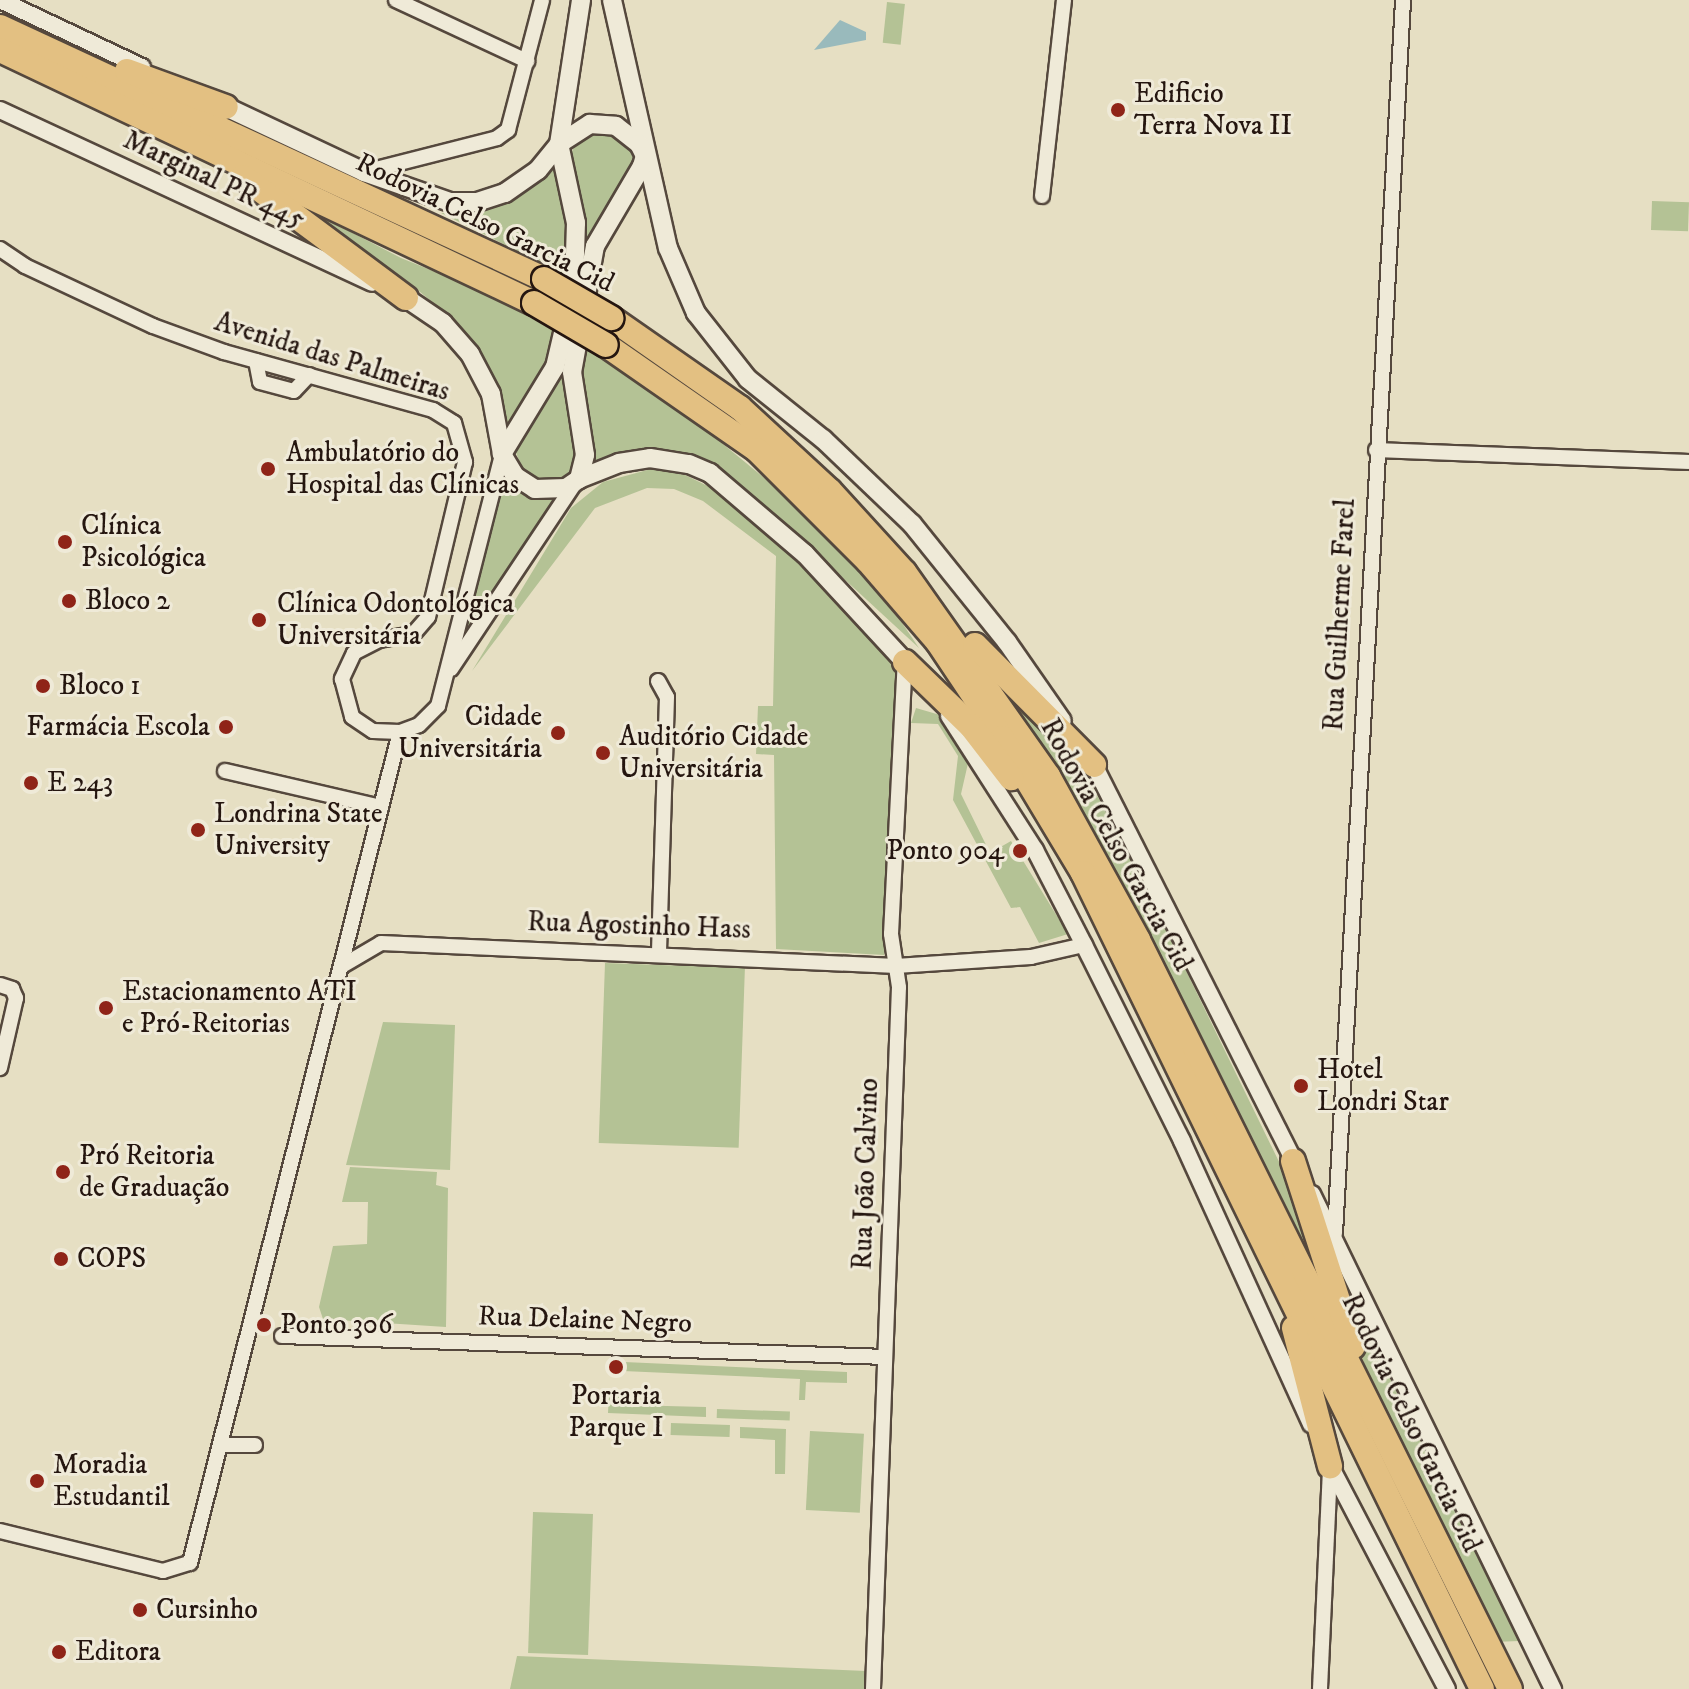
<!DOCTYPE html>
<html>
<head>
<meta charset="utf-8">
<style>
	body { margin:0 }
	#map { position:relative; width:1689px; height:1689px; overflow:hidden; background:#e6dfc3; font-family:"IM FELL DW Pica",serif }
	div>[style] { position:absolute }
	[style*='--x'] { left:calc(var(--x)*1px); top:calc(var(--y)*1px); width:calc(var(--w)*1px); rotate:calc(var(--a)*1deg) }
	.green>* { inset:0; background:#b4c295; transform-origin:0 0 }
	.water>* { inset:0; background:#99babc }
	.roads { filter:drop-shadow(2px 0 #55483d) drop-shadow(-2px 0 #55483d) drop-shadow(0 2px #55483d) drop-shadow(0 -2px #55483d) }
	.minor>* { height:14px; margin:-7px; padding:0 7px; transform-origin:7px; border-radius:7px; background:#efead8 }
	.tertiary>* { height:16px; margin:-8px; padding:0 8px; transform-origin:8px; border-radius:8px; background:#efead8 }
	.secondary>* { height:18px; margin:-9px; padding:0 9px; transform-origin:9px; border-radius:9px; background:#efead8 }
	.motorway>* { height:24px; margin:-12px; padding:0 12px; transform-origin:12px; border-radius:12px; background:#e3c082 }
	.bridges { filter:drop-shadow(2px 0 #251610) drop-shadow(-2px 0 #251610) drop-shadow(0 2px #251610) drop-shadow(0 -2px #251610) }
	.motorway-bridge>* { height:24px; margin:-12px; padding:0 12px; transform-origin:12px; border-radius:12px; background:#e3c082 }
	.dots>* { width:22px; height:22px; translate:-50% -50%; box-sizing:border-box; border:4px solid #efead8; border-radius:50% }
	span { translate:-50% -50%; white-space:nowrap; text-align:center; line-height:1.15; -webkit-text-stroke:6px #efead8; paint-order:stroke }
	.poi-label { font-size:28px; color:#251610 }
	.left { translate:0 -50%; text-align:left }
	.right { translate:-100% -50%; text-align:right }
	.street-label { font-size:28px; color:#251610 }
</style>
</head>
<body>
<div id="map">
	<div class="green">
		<i style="left:887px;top:2px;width:18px;height:41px;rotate:6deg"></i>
		<i style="clip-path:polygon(593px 132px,608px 132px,628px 144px,635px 163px,629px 181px,585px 248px,570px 156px,576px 143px)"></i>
		<i style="clip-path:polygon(554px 168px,568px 213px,570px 277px,441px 213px,477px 213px,505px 203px)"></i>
		<i style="left:1652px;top:201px;width:37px;height:29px;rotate:2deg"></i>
		<i style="clip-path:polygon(322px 217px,401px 258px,480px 290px,558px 333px,553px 353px,510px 422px,505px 423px,482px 355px,459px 325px,406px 280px,320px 223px)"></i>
		<i style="clip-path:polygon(585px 348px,678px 407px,803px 510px,873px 580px,919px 648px,765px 506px,711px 465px,679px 453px,648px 450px,592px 465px,580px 366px)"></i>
		<i style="clip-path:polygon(562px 370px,578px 447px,574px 469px,555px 482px,539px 482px,524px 474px,514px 447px)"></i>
		<i style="clip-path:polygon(651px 469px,685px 475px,718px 491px,787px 550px,899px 666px,884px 955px,776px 949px,774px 755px,756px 754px,758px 706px,773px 706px,776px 556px,703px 501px,674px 489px,647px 488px,595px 508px,472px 671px,571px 508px,603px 482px)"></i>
		<i style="clip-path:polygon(503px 477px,557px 497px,460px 640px,493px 519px)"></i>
		<i style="clip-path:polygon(1007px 693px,1077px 763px,1115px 825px,1302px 1209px,1345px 1333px,1050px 760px)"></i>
		<i style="clip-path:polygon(916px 708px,940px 715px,969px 759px,961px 794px,990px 853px,1011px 841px,1068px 934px,1039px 943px,1020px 907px,1011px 908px,953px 800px,958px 756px,938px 724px,911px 723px)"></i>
		<i style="left:605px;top:963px;width:140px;height:180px;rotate:2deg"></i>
		<i style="clip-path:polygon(383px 1022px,455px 1025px,450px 1170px,346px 1165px)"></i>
		<i style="clip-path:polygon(350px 1167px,437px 1172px,436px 1185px,448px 1188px,446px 1327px,323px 1319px,319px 1307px,333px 1246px,367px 1244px,368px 1202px,342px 1202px)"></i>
		<i style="clip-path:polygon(1356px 1309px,1433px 1467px,1519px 1641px,1494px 1642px,1374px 1393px,1360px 1351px)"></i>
		<i style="clip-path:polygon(624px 1362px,847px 1372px,847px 1383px,806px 1382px,805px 1400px,799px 1400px,800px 1379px,623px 1371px)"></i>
		<i style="clip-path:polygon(609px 1393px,627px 1394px,627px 1405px,706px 1407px,706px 1417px,608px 1413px)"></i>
		<i style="left:717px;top:1409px;width:73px;height:9px;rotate:2deg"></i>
		<i style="left:671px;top:1423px;width:59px;height:12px;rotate:2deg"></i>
		<i style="clip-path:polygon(740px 1427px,786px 1429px,785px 1474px,775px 1474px,775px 1440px,740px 1438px)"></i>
		<i style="left:810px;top:1431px;width:54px;height:79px;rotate:3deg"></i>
		<i style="left:533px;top:1512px;width:60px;height:141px;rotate:2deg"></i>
		<i style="clip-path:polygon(517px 1656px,866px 1671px,865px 1689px,510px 1689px)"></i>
	</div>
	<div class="water">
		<i style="clip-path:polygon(840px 20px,866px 32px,866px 40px,814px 50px)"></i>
	</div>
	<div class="roads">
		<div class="minor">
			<i style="--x:396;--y:0;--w:145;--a:25"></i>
			<i style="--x:364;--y:172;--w:137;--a:-14.3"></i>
			<i style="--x:497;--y:138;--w:14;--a:-36"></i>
			<i style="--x:508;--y:130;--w:134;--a:-75.3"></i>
			<i style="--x:1042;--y:196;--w:197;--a:-83.6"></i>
			<i style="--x:0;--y:249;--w:30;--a:34"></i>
			<i style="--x:25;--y:266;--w:141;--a:25.1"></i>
			<i style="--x:153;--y:326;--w:76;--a:20.1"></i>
			<i style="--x:224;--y:352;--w:217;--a:15.5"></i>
			<i style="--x:433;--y:410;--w:25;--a:32"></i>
			<i style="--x:454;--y:423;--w:41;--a:74.2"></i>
			<i style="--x:465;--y:462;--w:159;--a:103.4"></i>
			<i style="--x:428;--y:617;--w:23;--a:131"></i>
			<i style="--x:413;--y:634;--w:35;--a:170"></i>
			<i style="--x:379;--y:640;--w:28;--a:153"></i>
			<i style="--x:354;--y:653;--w:29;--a:115"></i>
			<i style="--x:342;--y:679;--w:39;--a:75"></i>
			<i style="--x:352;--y:717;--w:25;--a:34"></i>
			<i style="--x:373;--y:731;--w:27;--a:2"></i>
			<i style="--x:400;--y:732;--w:20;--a:-20"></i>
			<i style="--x:419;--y:725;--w:27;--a:-45"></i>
			<i style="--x:438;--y:706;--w:260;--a:-75.7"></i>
			<i style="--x:256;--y:361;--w:21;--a:79"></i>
			<i style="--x:260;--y:382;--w:35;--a:15"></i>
			<i style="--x:294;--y:391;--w:22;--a:-47"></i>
			<i style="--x:1376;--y:450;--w:313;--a:2.2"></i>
			<i style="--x:451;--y:669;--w:224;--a:-56.3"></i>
			<i style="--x:658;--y:681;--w:18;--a:61"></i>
			<i style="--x:667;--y:697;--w:256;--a:91.8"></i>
			<i style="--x:225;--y:771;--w:160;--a:13"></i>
			<i style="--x:342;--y:966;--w:45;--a:-30.5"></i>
			<i style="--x:381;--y:943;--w:516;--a:2.56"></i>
			<i style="--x:896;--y:966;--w:135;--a:-3.8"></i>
			<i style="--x:1031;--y:957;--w:54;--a:-12.8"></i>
			<i style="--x:0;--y:985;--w:13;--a:18"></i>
			<i style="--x:12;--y:989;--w:10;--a:66"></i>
			<i style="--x:16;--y:998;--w:72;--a:102.9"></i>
			<i style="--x:1335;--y:1233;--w:1235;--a:-86.84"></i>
			<i style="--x:282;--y:1336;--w:603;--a:1.99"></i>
			<i style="--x:222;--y:1445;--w:33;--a:0"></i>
			<i style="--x:0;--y:1531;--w:168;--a:13.8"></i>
			<i style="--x:163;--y:1571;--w:28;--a:-17"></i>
			<i style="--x:190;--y:1563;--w:857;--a:-75.82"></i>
			<i style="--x:873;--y:1689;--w:702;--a:-87.88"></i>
			<i style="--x:899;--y:987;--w:54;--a:-98.6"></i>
			<i style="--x:891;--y:934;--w:272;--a:-87.1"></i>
			<i style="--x:1320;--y:1689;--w:223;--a:-87.4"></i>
		</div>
		<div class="tertiary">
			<i style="--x:0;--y:0;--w:157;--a:25.3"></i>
			<i style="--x:0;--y:110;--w:410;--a:24.9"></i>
			<i style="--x:949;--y:716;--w:159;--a:57.3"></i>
			<i style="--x:1035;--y:850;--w:107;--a:62.7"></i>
			<i style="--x:1084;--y:945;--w:219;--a:63.4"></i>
			<i style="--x:1182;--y:1141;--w:311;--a:65.5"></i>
			<i style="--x:1094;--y:765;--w:450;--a:63.2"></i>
			<i style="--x:1312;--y:1194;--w:551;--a:64.04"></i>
			<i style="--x:1325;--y:1456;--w:263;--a:62.4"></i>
		</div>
		<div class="secondary">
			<i style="--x:612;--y:0;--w:254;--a:77.3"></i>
			<i style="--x:668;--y:248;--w:71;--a:66.7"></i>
			<i style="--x:696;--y:313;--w:84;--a:51.8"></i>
			<i style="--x:748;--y:379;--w:96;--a:38.7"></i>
			<i style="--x:823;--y:439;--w:123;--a:43.7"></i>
			<i style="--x:912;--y:524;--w:151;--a:51.2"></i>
			<i style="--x:1007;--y:642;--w:96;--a:55.2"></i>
			<i style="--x:226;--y:107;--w:153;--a:25.2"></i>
			<i style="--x:364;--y:172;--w:91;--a:19.2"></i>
			<i style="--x:450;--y:202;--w:27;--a:0"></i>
			<i style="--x:477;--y:202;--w:29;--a:-18"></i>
			<i style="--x:505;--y:193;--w:40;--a:-34.9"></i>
			<i style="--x:538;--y:170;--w:33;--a:-51"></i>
			<i style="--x:559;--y:144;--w:37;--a:-33"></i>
			<i style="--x:590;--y:124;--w:26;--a:4"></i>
			<i style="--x:616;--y:126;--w:29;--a:38"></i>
			<i style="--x:639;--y:144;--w:13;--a:63"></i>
			<i style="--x:645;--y:156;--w:10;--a:107"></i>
			<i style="--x:642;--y:166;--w:93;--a:120.4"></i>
			<i style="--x:595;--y:246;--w:128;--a:100.3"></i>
			<i style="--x:572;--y:372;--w:84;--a:81.1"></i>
			<i style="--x:585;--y:455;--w:25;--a:104"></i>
			<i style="--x:579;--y:479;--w:16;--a:145"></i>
			<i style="--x:566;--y:488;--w:31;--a:178"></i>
			<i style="--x:535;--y:489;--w:24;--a:-147"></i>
			<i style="--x:515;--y:476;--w:26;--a:-121"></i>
			<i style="--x:502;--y:454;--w:61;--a:-100.4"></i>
			<i style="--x:491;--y:394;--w:45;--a:-117.7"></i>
			<i style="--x:470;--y:354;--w:41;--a:-131.1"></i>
			<i style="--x:443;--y:323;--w:45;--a:-146"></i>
			<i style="--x:502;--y:454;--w:102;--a:-58.7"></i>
			<i style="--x:555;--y:367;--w:83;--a:-76.8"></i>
			<i style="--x:574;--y:286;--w:63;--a:-88.2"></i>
			<i style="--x:576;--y:223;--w:81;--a:-102.1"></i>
			<i style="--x:559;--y:144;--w:146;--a:-81.3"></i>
			<i style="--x:579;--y:479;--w:43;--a:-21.8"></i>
			<i style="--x:619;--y:463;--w:31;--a:-9"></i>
			<i style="--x:650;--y:458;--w:39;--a:9"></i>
			<i style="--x:689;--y:464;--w:23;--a:23"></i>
			<i style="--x:710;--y:473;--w:125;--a:40.5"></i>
			<i style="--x:805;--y:554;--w:147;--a:47.2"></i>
		</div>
		<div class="motorway">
			<i style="--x:0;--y:27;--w:600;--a:24.86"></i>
			<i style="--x:0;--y:50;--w:591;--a:25.35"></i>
			<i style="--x:127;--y:71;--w:105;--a:20"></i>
			<i style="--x:243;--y:177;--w:203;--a:36.6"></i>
			<i style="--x:611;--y:318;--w:157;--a:34.9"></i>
			<i style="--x:740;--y:408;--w:122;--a:42.7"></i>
			<i style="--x:830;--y:491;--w:110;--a:47.6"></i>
			<i style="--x:904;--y:572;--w:250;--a:54.8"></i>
			<i style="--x:1048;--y:776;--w:187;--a:61.2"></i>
			<i style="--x:1138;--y:940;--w:836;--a:63.59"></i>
			<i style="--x:606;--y:345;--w:184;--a:34.8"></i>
			<i style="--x:757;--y:450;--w:157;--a:45"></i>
			<i style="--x:868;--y:561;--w:107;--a:49.2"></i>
			<i style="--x:938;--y:642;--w:115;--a:56.3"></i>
			<i style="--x:1002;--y:738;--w:157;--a:59"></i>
			<i style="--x:1083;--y:873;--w:908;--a:63.94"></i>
			<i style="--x:975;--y:645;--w:169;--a:45.2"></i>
			<i style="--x:905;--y:662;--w:92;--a:44.1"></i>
			<i style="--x:971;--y:726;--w:66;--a:52.4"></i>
			<i style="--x:1293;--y:1161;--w:195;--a:72.1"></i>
			<i style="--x:1294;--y:1328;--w:143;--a:75.4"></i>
		</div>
	</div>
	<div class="bridges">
		<div class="motorway-bridge">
			<i style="--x:544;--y:279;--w:78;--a:30.2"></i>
			<i style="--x:534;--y:303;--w:83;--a:30.3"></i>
		</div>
	</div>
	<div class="dots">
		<i style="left:1118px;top:110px;background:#8f2418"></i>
		<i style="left:268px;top:469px;background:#8f2418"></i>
		<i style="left:65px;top:542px;background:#8f2418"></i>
		<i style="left:69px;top:601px;background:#8f2418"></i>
		<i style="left:259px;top:620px;background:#8f2418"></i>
		<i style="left:43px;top:686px;background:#8f2418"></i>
		<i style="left:226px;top:727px;background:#8f2418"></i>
		<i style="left:558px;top:733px;background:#8f2418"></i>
		<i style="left:603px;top:753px;background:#8f2418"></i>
		<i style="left:31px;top:783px;background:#8f2418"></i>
		<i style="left:198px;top:830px;background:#8f2418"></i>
		<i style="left:1020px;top:851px;background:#8f2418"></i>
		<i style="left:106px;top:1008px;background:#8f2418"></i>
		<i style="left:1301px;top:1086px;background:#8f2418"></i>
		<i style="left:63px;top:1172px;background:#8f2418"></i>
		<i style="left:61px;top:1259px;background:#8f2418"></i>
		<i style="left:264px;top:1325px;background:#8f2418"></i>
		<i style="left:616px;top:1367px;background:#8f2418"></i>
		<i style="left:37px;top:1481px;background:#8f2418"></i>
		<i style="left:140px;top:1610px;background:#8f2418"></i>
		<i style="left:59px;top:1652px;background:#8f2418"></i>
	</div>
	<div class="poi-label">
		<span class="left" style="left:1134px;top:110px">Edificio<br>Terra Nova II</span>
		<span class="left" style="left:286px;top:469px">Ambulatório do<br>Hospital das Clínicas</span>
		<span class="left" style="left:81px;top:542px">Clínica<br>Psicológica</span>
		<span class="left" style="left:85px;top:601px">Bloco 2</span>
		<span class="left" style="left:277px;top:620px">Clínica Odontológica<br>Universitária</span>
		<span class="left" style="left:59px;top:686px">Bloco 1</span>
		<span class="right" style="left:542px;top:733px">Cidade<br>Universitária</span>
		<span class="right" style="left:210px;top:727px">Farmácia Escola</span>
		<span class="left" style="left:619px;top:753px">Auditório Cidade<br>Universitária</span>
		<span class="left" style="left:47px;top:783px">E 243</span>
		<span class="left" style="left:214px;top:830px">Londrina State<br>University</span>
		<span class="right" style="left:1004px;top:851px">Ponto 904</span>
		<span class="left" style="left:122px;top:1008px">Estacionamento ATI<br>e Pró-Reitorias</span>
		<span class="left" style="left:1317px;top:1086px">Hotel<br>Londri Star</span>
		<span class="left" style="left:79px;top:1172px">Pró Reitoria<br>de Graduação</span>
		<span class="left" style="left:77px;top:1259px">COPS</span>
		<span class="left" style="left:280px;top:1325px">Ponto 306</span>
		<span style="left:616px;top:1412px">Portaria<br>Parque I</span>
		<span class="left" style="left:53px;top:1481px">Moradia<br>Estudantil</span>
		<span class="left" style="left:156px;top:1610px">Cursinho</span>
		<span class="left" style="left:75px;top:1652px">Editora</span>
	</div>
	<div class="street-label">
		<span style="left:214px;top:180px;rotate:25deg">Marginal PR 445</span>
		<span style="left:485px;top:223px;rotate:26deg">Rodovia Celso Garcia Cid</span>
		<span style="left:332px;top:357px;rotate:17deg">Avenida das Palmeiras</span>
		<span style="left:1340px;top:615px;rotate:-87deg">Rua Guilherme Farel</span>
		<span style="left:1116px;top:845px;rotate:61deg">Rodovia Celso Garcia Cid</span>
		<span style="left:639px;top:926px;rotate:2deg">Rua Agostinho Hass</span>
		<span style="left:866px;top:1174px;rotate:-88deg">Rua João Calvino</span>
		<span style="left:585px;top:1320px;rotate:2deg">Rua Delaine Negro</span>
		<span style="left:1411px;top:1423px;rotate:64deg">Rodovia Celso Garcia Cid</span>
	</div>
</div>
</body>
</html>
